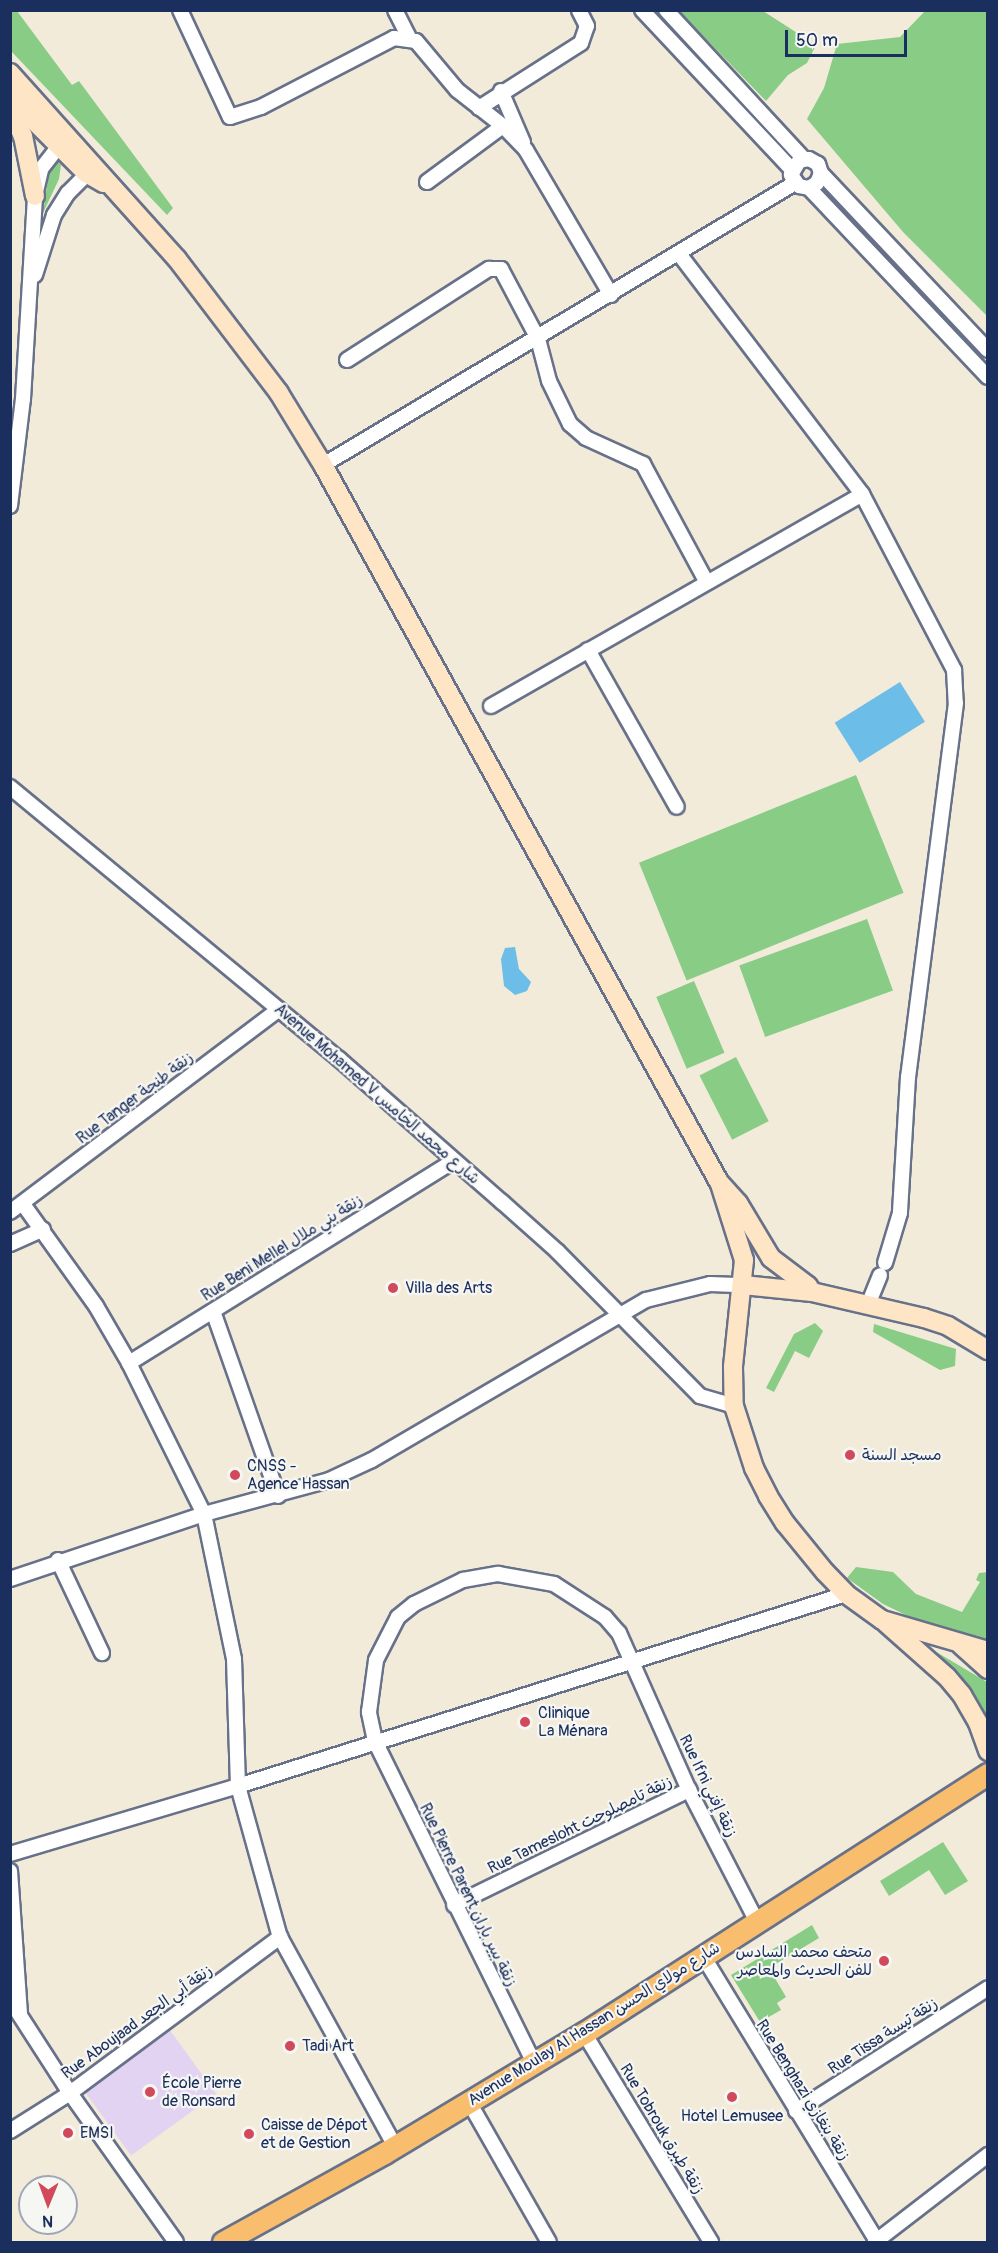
<!DOCTYPE html>
<html>
<head>
<meta charset="utf-8">
<style>
	body { margin:0 }
	#map { position:relative; width:998px; height:2253px; overflow:hidden; background:#f3ebda; font-family:Pangolin,"Playpen Sans Arabic",sans-serif }
	div>[style] { position:absolute }
	[style*='--x'] { left:calc(var(--x)*1px); top:calc(var(--y)*1px); width:calc(var(--w)*1px); rotate:calc(var(--a)*1deg) }
	.built>* { inset:0; background:#e3d3f2; transform-origin:0 0 }
	.green>* { inset:0; background:#88cc86; transform-origin:0 0 }
	.water>* { inset:0; background:#6cbde7; transform-origin:0 0 }
	.roads { filter:drop-shadow(2px 0 #677189) drop-shadow(-2px 0 #677189) drop-shadow(0 2px #677189) drop-shadow(0 -2px #677189) }
	.minor>* { height:14px; margin:-7px; padding:0 7px; transform-origin:7px; border-radius:7px; background:#fff }
	.secondary>* { height:18px; margin:-9px; padding:0 9px; transform-origin:9px; border-radius:9px; background:#fde5c5 }
	.primary>* { height:21px; margin:-10.5px; padding:0 10.5px; transform-origin:10.5px; border-radius:10.5px; background:#f9be6d }
	.dots>* { width:16px; height:16px; translate:-50% -50%; box-sizing:border-box; border:3px solid #f6f6f2; border-radius:50% }
	span { translate:-50% -50%; white-space:nowrap; text-align:center; line-height:1.15; -webkit-text-stroke:4.5px #f6f6f2; paint-order:stroke }
	.street-label { font-size:16px; color:#1b2f5e }
	.poi-label { font-size:16px; color:#1b2f5e }
	.left { translate:0 -50%; text-align:left }
	.right { translate:-100% -50%; text-align:right }
	.frame { position:absolute; inset:0; border:12px solid #1b2f5e; pointer-events:none }
	.north { position:absolute; left:18px; top:2175px; width:60px; height:60px; box-sizing:border-box; background:#f6f6f2; border:2px solid #9ea6b7; border-radius:50%; rotate:181deg; font-size:16px; font-weight:700; line-height:24px; text-align:center; color:#1b2f5e }
	.north::after { content:''; display:block; margin:auto; width:21px; height:27px; background:#d1495b; clip-path:polygon(50% 0,100% 100%,50% 72%,0 100%) }
	.scale { position:absolute; left:785px; top:30px; width:122px; height:27px; box-sizing:border-box; border:3px solid #1b2f5e; border-top:0; padding-left:8px; font-size:18px; line-height:21px; white-space:nowrap; color:#1b2f5e; -webkit-text-stroke:4px #f6f6f2; paint-order:stroke }
</style>
</head>
<body>
<div id="map">
	<div class="built">
		<i style="left:169px;top:2029px;width:80px;height:105px;rotate:54deg"></i>
	</div>
	<div class="green">
		<i style="clip-path:polygon(11px 10px,17px 11px,72px 85px,79px 81px,173px 208px,167px 215px,11px 51px)"></i>
		<i style="clip-path:polygon(679px 11px,763px 11px,816px 45px,807px 63px,788px 75px,766px 101px)"></i>
		<i style="clip-path:polygon(925px 11px,987px 11px,987px 316px,903px 232px,807px 119px,824px 88px,837px 44px,900px 37px)"></i>
		<i style="clip-path:polygon(57px 161px,61px 165px,59px 179px,43px 213px,50px 165px)"></i>
		<i style="left:856px;top:775px;width:127px;height:234px;rotate:68deg"></i>
		<i style="left:867px;top:919px;width:76px;height:136px;rotate:70deg"></i>
		<i style="left:694px;top:981px;width:78px;height:41px;rotate:67deg"></i>
		<i style="left:736px;top:1057px;width:72px;height:41px;rotate:63deg"></i>
		<i style="clip-path:polygon(815px 1323px,823px 1331px,809px 1358px,795px 1351px,774px 1392px,766px 1388px,794px 1334px)"></i>
		<i style="clip-path:polygon(874px 1324px,956px 1349px,955px 1366px,940px 1370px,873px 1332px)"></i>
		<i style="clip-path:polygon(856px 1567px,893px 1572px,916px 1594px,962px 1612px,980px 1582px,976px 1580px,979px 1573px,988px 1572px,987px 1643px,937px 1630px,883px 1604px,847px 1578px)"></i>
		<i style="clip-path:polygon(928px 1647px,987px 1682px,987px 1717px,969px 1689px)"></i>
		<i style="clip-path:polygon(943px 1842px,968px 1881px,945px 1895px,929px 1870px,889px 1896px,880px 1881px)"></i>
		<i style="clip-path:polygon(812px 1925px,819px 1938px,769px 1968px,786px 1997px,777px 2003px,781px 2010px,760px 2022px,731px 1975px)"></i>
	</div>
	<div class="water">
		<i style="left:900px;top:682px;width:47px;height:77px;rotate:58deg"></i>
		<i style="clip-path:polygon(515px 947px,519px 969px,531px 982px,527px 991px,515px 995px,504px 986px,501px 959px,505px 948px)"></i>
	</div>
	<div class="roads">
		<div class="minor">
			<i style="--x:180;--y:10;--w:118;--a:65"></i>
			<i style="--x:230;--y:117;--w:33;--a:-18"></i>
			<i style="--x:261;--y:107;--w:150;--a:-27.4"></i>
			<i style="--x:394;--y:38;--w:22;--a:8"></i>
			<i style="--x:416;--y:41;--w:64;--a:50.1"></i>
			<i style="--x:457;--y:90;--w:58;--a:38"></i>
			<i style="--x:503;--y:126;--w:33;--a:46"></i>
			<i style="--x:526;--y:150;--w:168;--a:59.6"></i>
			<i style="--x:395;--y:10;--w:31;--a:63"></i>
			<i style="--x:642;--y:10;--w:219;--a:46.8"></i>
			<i style="--x:666;--y:10;--w:203;--a:47.2"></i>
			<i style="--x:501;--y:91;--w:56;--a:66.7"></i>
			<i style="--x:479;--y:108;--w:121;--a:-32.5"></i>
			<i style="--x:581;--y:43;--w:18;--a:-71"></i>
			<i style="--x:587;--y:26;--w:18;--a:-117"></i>
			<i style="--x:821;--y:173;--w:11;--a:112"></i>
			<i style="--x:817;--y:183;--w:9;--a:148"></i>
			<i style="--x:809;--y:188;--w:10;--a:-169"></i>
			<i style="--x:799;--y:186;--w:14;--a:-126"></i>
			<i style="--x:791;--y:175;--w:16;--a:-60"></i>
			<i style="--x:799;--y:161;--w:10;--a:-11"></i>
			<i style="--x:809;--y:159;--w:10;--a:29"></i>
			<i style="--x:818;--y:164;--w:9;--a:72"></i>
			<i style="--x:821;--y:173;--w:243;--a:46.7"></i>
			<i style="--x:427;--y:182;--w:94;--a:-36.4"></i>
			<i style="--x:809;--y:188;--w:260;--a:46.6"></i>
			<i style="--x:680;--y:255;--w:300;--a:52.7"></i>
			<i style="--x:862;--y:494;--w:199;--a:62.4"></i>
			<i style="--x:954;--y:670;--w:33;--a:87"></i>
			<i style="--x:956;--y:703;--w:377;--a:97.3"></i>
			<i style="--x:908;--y:1077;--w:136;--a:93.4"></i>
			<i style="--x:900;--y:1213;--w:52;--a:106.7"></i>
			<i style="--x:35;--y:275;--w:63;--a:-72.4"></i>
			<i style="--x:54;--y:215;--w:26;--a:-58"></i>
			<i style="--x:68;--y:193;--w:35;--a:-45"></i>
			<i style="--x:347;--y:360;--w:169;--a:-32.7"></i>
			<i style="--x:489;--y:269;--w:12;--a:0"></i>
			<i style="--x:501;--y:269;--w:79;--a:62.1"></i>
			<i style="--x:538;--y:339;--w:43;--a:75.3"></i>
			<i style="--x:549;--y:381;--w:48;--a:64"></i>
			<i style="--x:570;--y:424;--w:21;--a:41"></i>
			<i style="--x:586;--y:438;--w:63;--a:24.5"></i>
			<i style="--x:643;--y:464;--w:133;--a:61.7"></i>
			<i style="--x:323;--y:465;--w:550;--a:-30.86"></i>
			<i style="--x:10;--y:506;--w:108;--a:-83.1"></i>
			<i style="--x:23;--y:399;--w:203;--a:-86.6"></i>
			<i style="--x:35;--y:196;--w:28;--a:-77"></i>
			<i style="--x:41;--y:169;--w:37;--a:-52"></i>
			<i style="--x:588;--y:650;--w:180;--a:60.5"></i>
			<i style="--x:491;--y:706;--w:427;--a:-29.7"></i>
			<i style="--x:10;--y:787;--w:427;--a:39.6"></i>
			<i style="--x:339;--y:1059;--w:217;--a:41.3"></i>
			<i style="--x:502;--y:1202;--w:74;--a:41.7"></i>
			<i style="--x:557;--y:1251;--w:204;--a:45.4"></i>
			<i style="--x:700;--y:1396;--w:35;--a:16"></i>
			<i style="--x:23;--y:1204;--w:125;--a:54.4"></i>
			<i style="--x:96;--y:1306;--w:66;--a:59.9"></i>
			<i style="--x:129;--y:1363;--w:169;--a:63.6"></i>
			<i style="--x:204;--y:1514;--w:148;--a:78.3"></i>
			<i style="--x:234;--y:1659;--w:127;--a:88.2"></i>
			<i style="--x:238;--y:1786;--w:157;--a:74.5"></i>
			<i style="--x:280;--y:1937;--w:239;--a:61.2"></i>
			<i style="--x:10;--y:1212;--w:337;--a:-37"></i>
			<i style="--x:10;--y:1244;--w:36;--a:-24"></i>
			<i style="--x:868;--y:1305;--w:32;--a:-68"></i>
			<i style="--x:213;--y:1311;--w:196;--a:70.6"></i>
			<i style="--x:129;--y:1363;--w:382;--a:-31.9"></i>
			<i style="--x:58;--y:1560;--w:103;--a:64.7"></i>
			<i style="--x:10;--y:1579;--w:205;--a:-18.5"></i>
			<i style="--x:204;--y:1514;--w:130;--a:-15.2"></i>
			<i style="--x:329;--y:1480;--w:47;--a:-24.9"></i>
			<i style="--x:372;--y:1460;--w:317;--a:-30.3"></i>
			<i style="--x:646;--y:1300;--w:66;--a:-14"></i>
			<i style="--x:710;--y:1284;--w:33;--a:2"></i>
			<i style="--x:10;--y:1854;--w:238;--a:-16.6"></i>
			<i style="--x:238;--y:1786;--w:638;--a:-17.53"></i>
			<i style="--x:10;--y:1871;--w:142;--a:86"></i>
			<i style="--x:454;--y:1905;--w:262;--a:-26.1"></i>
			<i style="--x:703;--y:1956;--w:334;--a:58.6"></i>
			<i style="--x:10;--y:2000;--w:111;--a:57.2"></i>
			<i style="--x:70;--y:2093;--w:183;--a:54.6"></i>
			<i style="--x:584;--y:2033;--w:245;--a:58.7"></i>
			<i style="--x:534;--y:2063;--w:359;--a:-116.3"></i>
			<i style="--x:375;--y:1741;--w:30;--a:-102"></i>
			<i style="--x:369;--y:1712;--w:52;--a:-82.3"></i>
			<i style="--x:376;--y:1660;--w:48;--a:-62.9"></i>
			<i style="--x:398;--y:1617;--w:21;--a:-39"></i>
			<i style="--x:414;--y:1604;--w:55;--a:-26.1"></i>
			<i style="--x:463;--y:1580;--w:36;--a:-10"></i>
			<i style="--x:498;--y:1574;--w:57;--a:10.1"></i>
			<i style="--x:554;--y:1584;--w:61;--a:32.9"></i>
			<i style="--x:605;--y:1617;--w:21;--a:49"></i>
			<i style="--x:619;--y:1633;--w:172;--a:66"></i>
			<i style="--x:689;--y:1790;--w:148;--a:62.7"></i>
			<i style="--x:469;--y:2102;--w:161;--a:60.3"></i>
			<i style="--x:796;--y:2111;--w:228;--a:-32.6"></i>
			<i style="--x:10;--y:2131;--w:71;--a:-32.3"></i>
			<i style="--x:70;--y:2093;--w:262;--a:-36.6"></i>
			<i style="--x:875;--y:2242;--w:143;--a:-37.6"></i>
		</div>
		<div class="secondary">
			<i style="--x:10;--y:73;--w:250;--a:48.1"></i>
			<i style="--x:177;--y:259;--w:168;--a:52.7"></i>
			<i style="--x:279;--y:393;--w:84;--a:58.6"></i>
			<i style="--x:323;--y:465;--w:819;--a:61.09"></i>
			<i style="--x:719;--y:1182;--w:28;--a:48"></i>
			<i style="--x:738;--y:1203;--w:64;--a:59"></i>
			<i style="--x:771;--y:1258;--w:46;--a:37.1"></i>
			<i style="--x:808;--y:1286;--w:7;--a:56"></i>
			<i style="--x:10;--y:97;--w:107;--a:45"></i>
			<i style="--x:86;--y:173;--w:20;--a:30"></i>
			<i style="--x:10;--y:106;--w:33;--a:67"></i>
			<i style="--x:23;--y:136;--w:61;--a:78.7"></i>
			<i style="--x:720;--y:1184;--w:80;--a:72.5"></i>
			<i style="--x:744;--y:1260;--w:108;--a:95.9"></i>
			<i style="--x:733;--y:1367;--w:39;--a:89"></i>
			<i style="--x:734;--y:1406;--w:65;--a:72.1"></i>
			<i style="--x:754;--y:1468;--w:31;--a:63"></i>
			<i style="--x:768;--y:1496;--w:32;--a:58"></i>
			<i style="--x:785;--y:1523;--w:63;--a:50.8"></i>
			<i style="--x:825;--y:1572;--w:30;--a:46"></i>
			<i style="--x:846;--y:1594;--w:44;--a:35.8"></i>
			<i style="--x:882;--y:1620;--w:110;--a:16.3"></i>
			<i style="--x:743;--y:1285;--w:69;--a:5.8"></i>
			<i style="--x:812;--y:1292;--w:115;--a:13.1"></i>
			<i style="--x:924;--y:1318;--w:25;--a:18"></i>
			<i style="--x:948;--y:1326;--w:47;--a:31"></i>
			<i style="--x:886;--y:1623;--w:81;--a:41.5"></i>
			<i style="--x:947;--y:1677;--w:23;--a:50"></i>
			<i style="--x:962;--y:1695;--w:32;--a:60"></i>
			<i style="--x:978;--y:1723;--w:30;--a:70"></i>
			<i style="--x:961;--y:1645;--w:36;--a:42"></i>
		</div>
		<div class="primary">
			<i style="--x:223;--y:2242;--w:184;--a:-28.9"></i>
			<i style="--x:384;--y:2153;--w:233;--a:-31"></i>
			<i style="--x:584;--y:2033;--w:480;--a:-32.7"></i>
		</div>
	</div>
	<div class="dots">
		<i style="left:393px;top:1288px;background:#d1495b"></i>
		<i style="left:850px;top:1455px;background:#d1495b"></i>
		<i style="left:235px;top:1475px;background:#d1495b"></i>
		<i style="left:525px;top:1722px;background:#d1495b"></i>
		<i style="left:884px;top:1961px;background:#d1495b"></i>
		<i style="left:290px;top:2046px;background:#d1495b"></i>
		<i style="left:150px;top:2092px;background:#d1495b"></i>
		<i style="left:732px;top:2097px;background:#d1495b"></i>
		<i style="left:68px;top:2133px;background:#d1495b"></i>
		<i style="left:249px;top:2134px;background:#d1495b"></i>
	</div>
	<div class="street-label">
		<span style="left:377px;top:1094px;rotate:41deg">Avenue Mohamed V شارع محمد الخامس</span>
		<span style="left:135px;top:1098px;rotate:-37deg">Rue Tanger زنقة طنجة</span>
		<span style="left:282px;top:1248px;rotate:-32deg">Rue Beni Mellel زنقة بني ملال</span>
		<span style="left:708px;top:1786px;rotate:64deg">Rue Ifni زنقة إفني</span>
		<span style="left:580px;top:1825px;rotate:-26deg">Rue Tamesloht زنقة تامصلوحت</span>
		<span style="left:468px;top:1895px;rotate:64deg">Rue Pierre Parent زنقة بيير باران</span>
		<span style="left:137px;top:2022px;rotate:-36deg">Rue Aboujaad زنقة أبي الجعد</span>
		<span style="left:594px;top:2024px;rotate:-32deg">Avenue Moulay Al Hassan شارع مولاي الحسن</span>
		<span style="left:883px;top:2036px;rotate:-33deg">Rue Tissa زنقة تيسة</span>
		<span style="left:803px;top:2090px;rotate:58deg">Rue Benghazi زنقة بنغازي</span>
		<span style="left:662px;top:2129px;rotate:59deg">Rue Tobrouk زنقة طبرق</span>
	</div>
	<div class="poi-label">
		<span class="left" style="left:405px;top:1288px">Villa des Arts</span>
		<span class="left" style="left:862px;top:1455px">مسجد السنة</span>
		<span class="left" style="left:247px;top:1475px">CNSS -<br>Agence Hassan</span>
		<span class="left" style="left:538px;top:1722px">Clinique<br>La Ménara</span>
		<span class="right" style="left:872px;top:1961px">متحف محمد السادس<br>للفن الحديث والمعاصر</span>
		<span class="left" style="left:302px;top:2046px">Tadi Art</span>
		<span class="left" style="left:162px;top:2092px">École Pierre<br>de Ronsard</span>
		<span style="left:732px;top:2116px">Hotel Lemusee</span>
		<span class="left" style="left:261px;top:2134px">Caisse de Dépot<br>et de Gestion</span>
		<span class="left" style="left:80px;top:2133px">EMSI</span>
	</div>
	<div class="frame"></div>
	<div class="north">N</div>
	<div class="scale">50 m</div>
</div>
</body>
</html>
